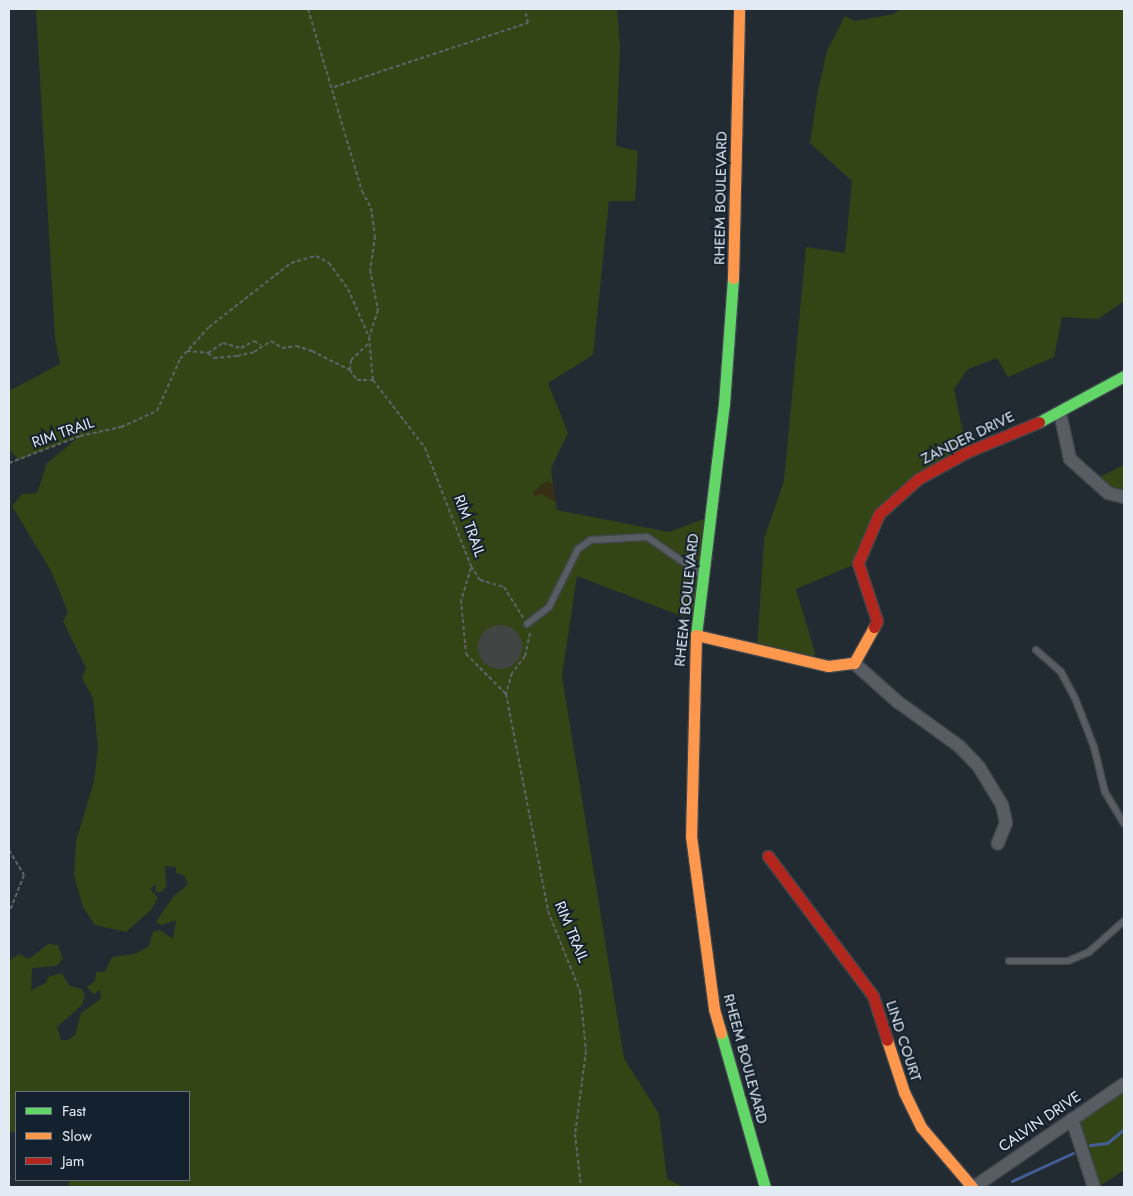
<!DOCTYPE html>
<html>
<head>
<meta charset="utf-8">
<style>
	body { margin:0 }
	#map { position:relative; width:1133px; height:1196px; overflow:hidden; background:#232b32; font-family:Jost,sans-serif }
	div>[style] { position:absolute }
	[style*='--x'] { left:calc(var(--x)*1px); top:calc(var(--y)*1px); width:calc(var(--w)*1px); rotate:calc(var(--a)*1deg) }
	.green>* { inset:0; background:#334415 }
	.sand>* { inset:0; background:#362f15 }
	.stream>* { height:3px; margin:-1.5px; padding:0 1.5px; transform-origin:1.5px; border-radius:1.5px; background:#435e95 }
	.building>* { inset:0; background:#424444 }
	.round { border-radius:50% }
	.path>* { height:2px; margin-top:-1px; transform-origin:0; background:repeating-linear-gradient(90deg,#5e6469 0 4px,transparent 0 6.5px) }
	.roads { filter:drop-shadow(1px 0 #40474d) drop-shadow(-1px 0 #40474d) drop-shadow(0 1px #40474d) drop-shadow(0 -1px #40474d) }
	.lane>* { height:6px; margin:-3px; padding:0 3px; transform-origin:3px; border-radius:3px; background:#585d63 }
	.street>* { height:12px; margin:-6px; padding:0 6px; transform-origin:6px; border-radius:6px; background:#585d63 }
	.fast>* { height:11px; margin:-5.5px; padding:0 5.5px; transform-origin:5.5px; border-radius:5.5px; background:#63d668 }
	.slow>* { height:11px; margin:-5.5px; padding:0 5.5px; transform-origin:5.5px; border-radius:5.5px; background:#ff974d }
	.jam>* { height:11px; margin:-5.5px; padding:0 5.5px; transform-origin:5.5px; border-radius:5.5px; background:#b3261e }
	span { translate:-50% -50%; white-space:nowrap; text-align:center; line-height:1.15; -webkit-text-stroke:4px #14212e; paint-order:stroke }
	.street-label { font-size:15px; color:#e2ebf4 }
	.frame { position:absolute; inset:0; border:10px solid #e2ebf4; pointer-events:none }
	.legend { position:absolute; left:15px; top:1091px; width:175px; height:90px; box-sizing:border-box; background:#14212e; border:1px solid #66727d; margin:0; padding:6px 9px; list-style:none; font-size:15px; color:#e2ebf4 }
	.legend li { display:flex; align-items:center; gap:10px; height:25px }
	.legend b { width:25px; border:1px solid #66727d }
</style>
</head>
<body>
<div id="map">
	<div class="green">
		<i style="clip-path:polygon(36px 9px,617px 9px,620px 47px,616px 146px,638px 151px,635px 201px,609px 201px,593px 355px,548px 383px,568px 433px,551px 468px,553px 485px,547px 481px,538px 488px,556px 502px,557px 510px,669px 532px,712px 516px,699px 606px,684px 617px,577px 576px,562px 676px,624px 1058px,659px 1114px,667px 1179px,683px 1187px,69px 1187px,68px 1180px,189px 1180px,189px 1092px,16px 1092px,16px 1133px,9px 1131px,9px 961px,19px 954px,29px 959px,48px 944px,58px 945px,63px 959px,56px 966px,32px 968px,31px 990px,46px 983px,48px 977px,61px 973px,70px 986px,82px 989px,85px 996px,82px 1005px,57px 1027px,61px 1040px,68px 1040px,75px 1035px,81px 1013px,101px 999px,100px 989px,94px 995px,87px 987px,95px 981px,96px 972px,105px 972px,112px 957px,135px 954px,149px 946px,153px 932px,160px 930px,173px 939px,176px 920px,162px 925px,156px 922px,173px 897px,188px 884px,184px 875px,176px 873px,176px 867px,165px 866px,166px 887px,160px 893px,155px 891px,156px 884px,150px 889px,158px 898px,151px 910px,126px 932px,95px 925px,83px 907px,74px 875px,76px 841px,94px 781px,98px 748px,93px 698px,82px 678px,86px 668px,63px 621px,68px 612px,51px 571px,12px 506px,22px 494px,37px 493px,47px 463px,79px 437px,19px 460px,9px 449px,9px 391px,60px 364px,55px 338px)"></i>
		<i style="clip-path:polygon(901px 9px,1124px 9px,1124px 301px,1098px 319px,1062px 317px,1054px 357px,1008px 377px,997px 358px,968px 369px,954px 389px,967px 452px,879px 514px,858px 563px,796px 589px,815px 653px,812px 662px,757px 650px,764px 539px,784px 481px,806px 247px,845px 253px,852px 181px,810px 143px,818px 90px,827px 51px,845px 16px,855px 21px,894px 14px)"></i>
		<i style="clip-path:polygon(1124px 465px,1124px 497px,1093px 480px)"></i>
		<i style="clip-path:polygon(1124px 1084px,1124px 1170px,1098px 1187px,1072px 1119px)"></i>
	</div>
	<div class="sand">
		<i style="clip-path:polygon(547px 481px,553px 485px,556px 502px,541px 494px,534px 496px,533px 492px)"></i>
	</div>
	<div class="stream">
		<i style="--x:1090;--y:1145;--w:17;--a:-7"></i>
		<i style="--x:1107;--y:1143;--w:22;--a:-39"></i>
		<i style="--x:1012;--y:1181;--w:67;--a:-24.7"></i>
	</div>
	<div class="building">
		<i class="round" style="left:478px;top:625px;width:44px;height:44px"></i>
	</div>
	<div class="path">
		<i style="--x:308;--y:9;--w:190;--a:73.5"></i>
		<i style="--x:362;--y:191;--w:19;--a:62"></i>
		<i style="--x:371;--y:208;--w:28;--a:82"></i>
		<i style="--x:375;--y:236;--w:34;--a:98"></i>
		<i style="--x:370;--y:270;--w:41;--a:78.7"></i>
		<i style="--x:378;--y:310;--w:28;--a:108"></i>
		<i style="--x:334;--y:87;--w:204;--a:-18.3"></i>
		<i style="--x:528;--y:23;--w:14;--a:-102"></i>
		<i style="--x:368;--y:344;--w:23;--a:137"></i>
		<i style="--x:351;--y:360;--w:10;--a:96"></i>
		<i style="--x:350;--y:370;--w:12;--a:55"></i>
		<i style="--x:357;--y:380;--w:16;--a:0"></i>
		<i style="--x:187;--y:351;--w:21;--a:5"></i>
		<i style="--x:208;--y:353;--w:8;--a:40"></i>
		<i style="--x:214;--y:358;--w:23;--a:-5"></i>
		<i style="--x:237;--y:356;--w:17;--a:-13"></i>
		<i style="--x:254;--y:352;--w:20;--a:-33"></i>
		<i style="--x:271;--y:341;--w:13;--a:32"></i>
		<i style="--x:282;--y:348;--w:14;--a:-8"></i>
		<i style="--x:296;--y:346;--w:17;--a:17"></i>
		<i style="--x:312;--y:351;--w:42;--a:26.6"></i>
		<i style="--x:208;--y:353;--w:18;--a:-34"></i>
		<i style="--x:223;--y:343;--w:19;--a:16"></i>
		<i style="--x:241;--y:348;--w:15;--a:-28"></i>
		<i style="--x:254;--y:341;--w:8;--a:30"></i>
		<i style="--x:9;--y:463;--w:76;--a:-20.8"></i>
		<i style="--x:80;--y:436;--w:42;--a:-12.4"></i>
		<i style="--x:121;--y:427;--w:39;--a:-24"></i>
		<i style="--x:157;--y:411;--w:57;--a:-66.1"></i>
		<i style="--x:180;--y:359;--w:43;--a:-47.8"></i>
		<i style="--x:209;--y:327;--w:104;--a:-38"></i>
		<i style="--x:291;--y:263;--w:26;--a:-16"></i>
		<i style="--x:316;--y:256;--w:15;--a:28"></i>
		<i style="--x:329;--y:263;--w:32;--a:54"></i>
		<i style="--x:348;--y:289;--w:52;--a:66.4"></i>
		<i style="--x:369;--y:337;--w:43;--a:84.7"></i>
		<i style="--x:373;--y:380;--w:86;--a:52.6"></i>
		<i style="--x:425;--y:448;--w:127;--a:68.7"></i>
		<i style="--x:471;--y:566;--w:17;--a:57"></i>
		<i style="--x:480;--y:580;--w:25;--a:16"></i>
		<i style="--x:504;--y:587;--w:36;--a:58"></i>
		<i style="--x:471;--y:568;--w:34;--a:107"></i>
		<i style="--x:461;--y:600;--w:54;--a:84.7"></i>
		<i style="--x:466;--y:654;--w:57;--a:45"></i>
		<i style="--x:530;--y:633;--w:24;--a:102"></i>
		<i style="--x:525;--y:656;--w:21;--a:127"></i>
		<i style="--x:512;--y:673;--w:22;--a:106"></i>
		<i style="--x:506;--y:694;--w:221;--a:79"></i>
		<i style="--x:548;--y:911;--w:86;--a:68.2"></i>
		<i style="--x:580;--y:991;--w:60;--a:84.3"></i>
		<i style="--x:586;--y:1051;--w:84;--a:97.5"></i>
		<i style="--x:575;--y:1134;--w:53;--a:83.5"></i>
		<i style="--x:9;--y:850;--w:29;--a:59"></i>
		<i style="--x:24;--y:875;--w:41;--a:111.5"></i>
	</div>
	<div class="roads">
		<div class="lane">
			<i style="--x:527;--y:624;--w:28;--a:-38"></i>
			<i style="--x:549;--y:607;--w:65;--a:-63.4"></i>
			<i style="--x:578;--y:549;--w:16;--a:-35"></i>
			<i style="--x:591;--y:540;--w:56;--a:-3.1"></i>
			<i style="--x:647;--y:537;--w:67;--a:34.6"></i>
			<i style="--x:1036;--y:650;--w:33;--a:41"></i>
			<i style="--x:1061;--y:672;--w:30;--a:62"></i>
			<i style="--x:1075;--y:698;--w:53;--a:68.8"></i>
			<i style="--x:1094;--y:747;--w:46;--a:76.3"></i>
			<i style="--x:1105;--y:792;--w:37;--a:59"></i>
			<i style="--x:1009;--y:961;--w:59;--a:0"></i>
			<i style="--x:1068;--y:961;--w:23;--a:-23"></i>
			<i style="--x:1089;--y:952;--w:47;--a:-41.5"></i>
		</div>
		<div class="street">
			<i style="--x:1060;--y:413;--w:47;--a:77.7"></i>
			<i style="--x:1070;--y:459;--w:51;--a:41.8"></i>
			<i style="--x:1108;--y:493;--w:16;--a:14"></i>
			<i style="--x:854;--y:663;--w:59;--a:41.6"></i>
			<i style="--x:898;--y:702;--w:75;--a:35.8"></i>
			<i style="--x:959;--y:746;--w:29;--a:46"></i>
			<i style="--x:979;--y:767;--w:44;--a:58.8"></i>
			<i style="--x:1002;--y:805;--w:18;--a:77"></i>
			<i style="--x:1006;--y:823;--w:22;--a:112"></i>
			<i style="--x:1072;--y:1119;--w:71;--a:72.1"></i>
			<i style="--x:974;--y:1187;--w:182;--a:-34.5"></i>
		</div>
		<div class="fast">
			<i style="--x:1039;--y:422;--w:97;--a:-28.4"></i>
			<i style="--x:696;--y:635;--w:233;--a:-83.1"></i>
			<i style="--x:724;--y:404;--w:126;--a:-85.9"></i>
			<i style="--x:721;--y:1033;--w:160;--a:74.1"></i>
		</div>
		<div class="slow">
			<i style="--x:733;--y:278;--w:269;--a:-88.7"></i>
			<i style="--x:696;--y:635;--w:201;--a:91.4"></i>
			<i style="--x:691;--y:836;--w:175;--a:82.4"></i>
			<i style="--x:714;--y:1009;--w:25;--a:74"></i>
			<i style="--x:696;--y:635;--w:136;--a:13.2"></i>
			<i style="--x:828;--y:666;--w:26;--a:-7"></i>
			<i style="--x:854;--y:663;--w:41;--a:-60.9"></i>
			<i style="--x:887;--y:1040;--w:55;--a:71.9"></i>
			<i style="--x:904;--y:1092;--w:39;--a:64"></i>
			<i style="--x:921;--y:1127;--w:79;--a:49.6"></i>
		</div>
		<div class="jam">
			<i style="--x:874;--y:627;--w:7;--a:-63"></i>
			<i style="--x:877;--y:621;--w:61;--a:-108.1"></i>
			<i style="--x:858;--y:563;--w:53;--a:-66.8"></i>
			<i style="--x:879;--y:514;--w:52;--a:-41.9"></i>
			<i style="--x:918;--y:479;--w:56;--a:-28.9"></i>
			<i style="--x:967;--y:452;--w:78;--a:-22.6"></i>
			<i style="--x:768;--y:856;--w:175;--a:53.1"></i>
			<i style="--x:873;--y:996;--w:46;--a:72.3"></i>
		</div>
	</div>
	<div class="street-label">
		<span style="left:721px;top:198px;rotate:-89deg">RHEEM BOULEVARD</span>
		<span style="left:63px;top:433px;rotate:-19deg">RIM TRAIL</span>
		<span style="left:968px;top:438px;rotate:-26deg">ZANDER DRIVE</span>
		<span style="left:469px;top:526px;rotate:70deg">RIM TRAIL</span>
		<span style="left:687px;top:600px;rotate:-84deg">RHEEM BOULEVARD</span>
		<span style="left:571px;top:932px;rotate:67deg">RIM TRAIL</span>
		<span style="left:903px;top:1041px;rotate:72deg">LIND COURT</span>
		<span style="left:745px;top:1059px;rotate:75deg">RHEEM BOULEVARD</span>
		<span style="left:1040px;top:1122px;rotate:-34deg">CALVIN DRIVE</span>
	</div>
	<div class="frame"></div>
	<ul class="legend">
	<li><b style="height:6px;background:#63d668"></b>Fast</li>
	<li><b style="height:6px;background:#ff974d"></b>Slow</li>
	<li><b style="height:6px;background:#b3261e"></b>Jam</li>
	</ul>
</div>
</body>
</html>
